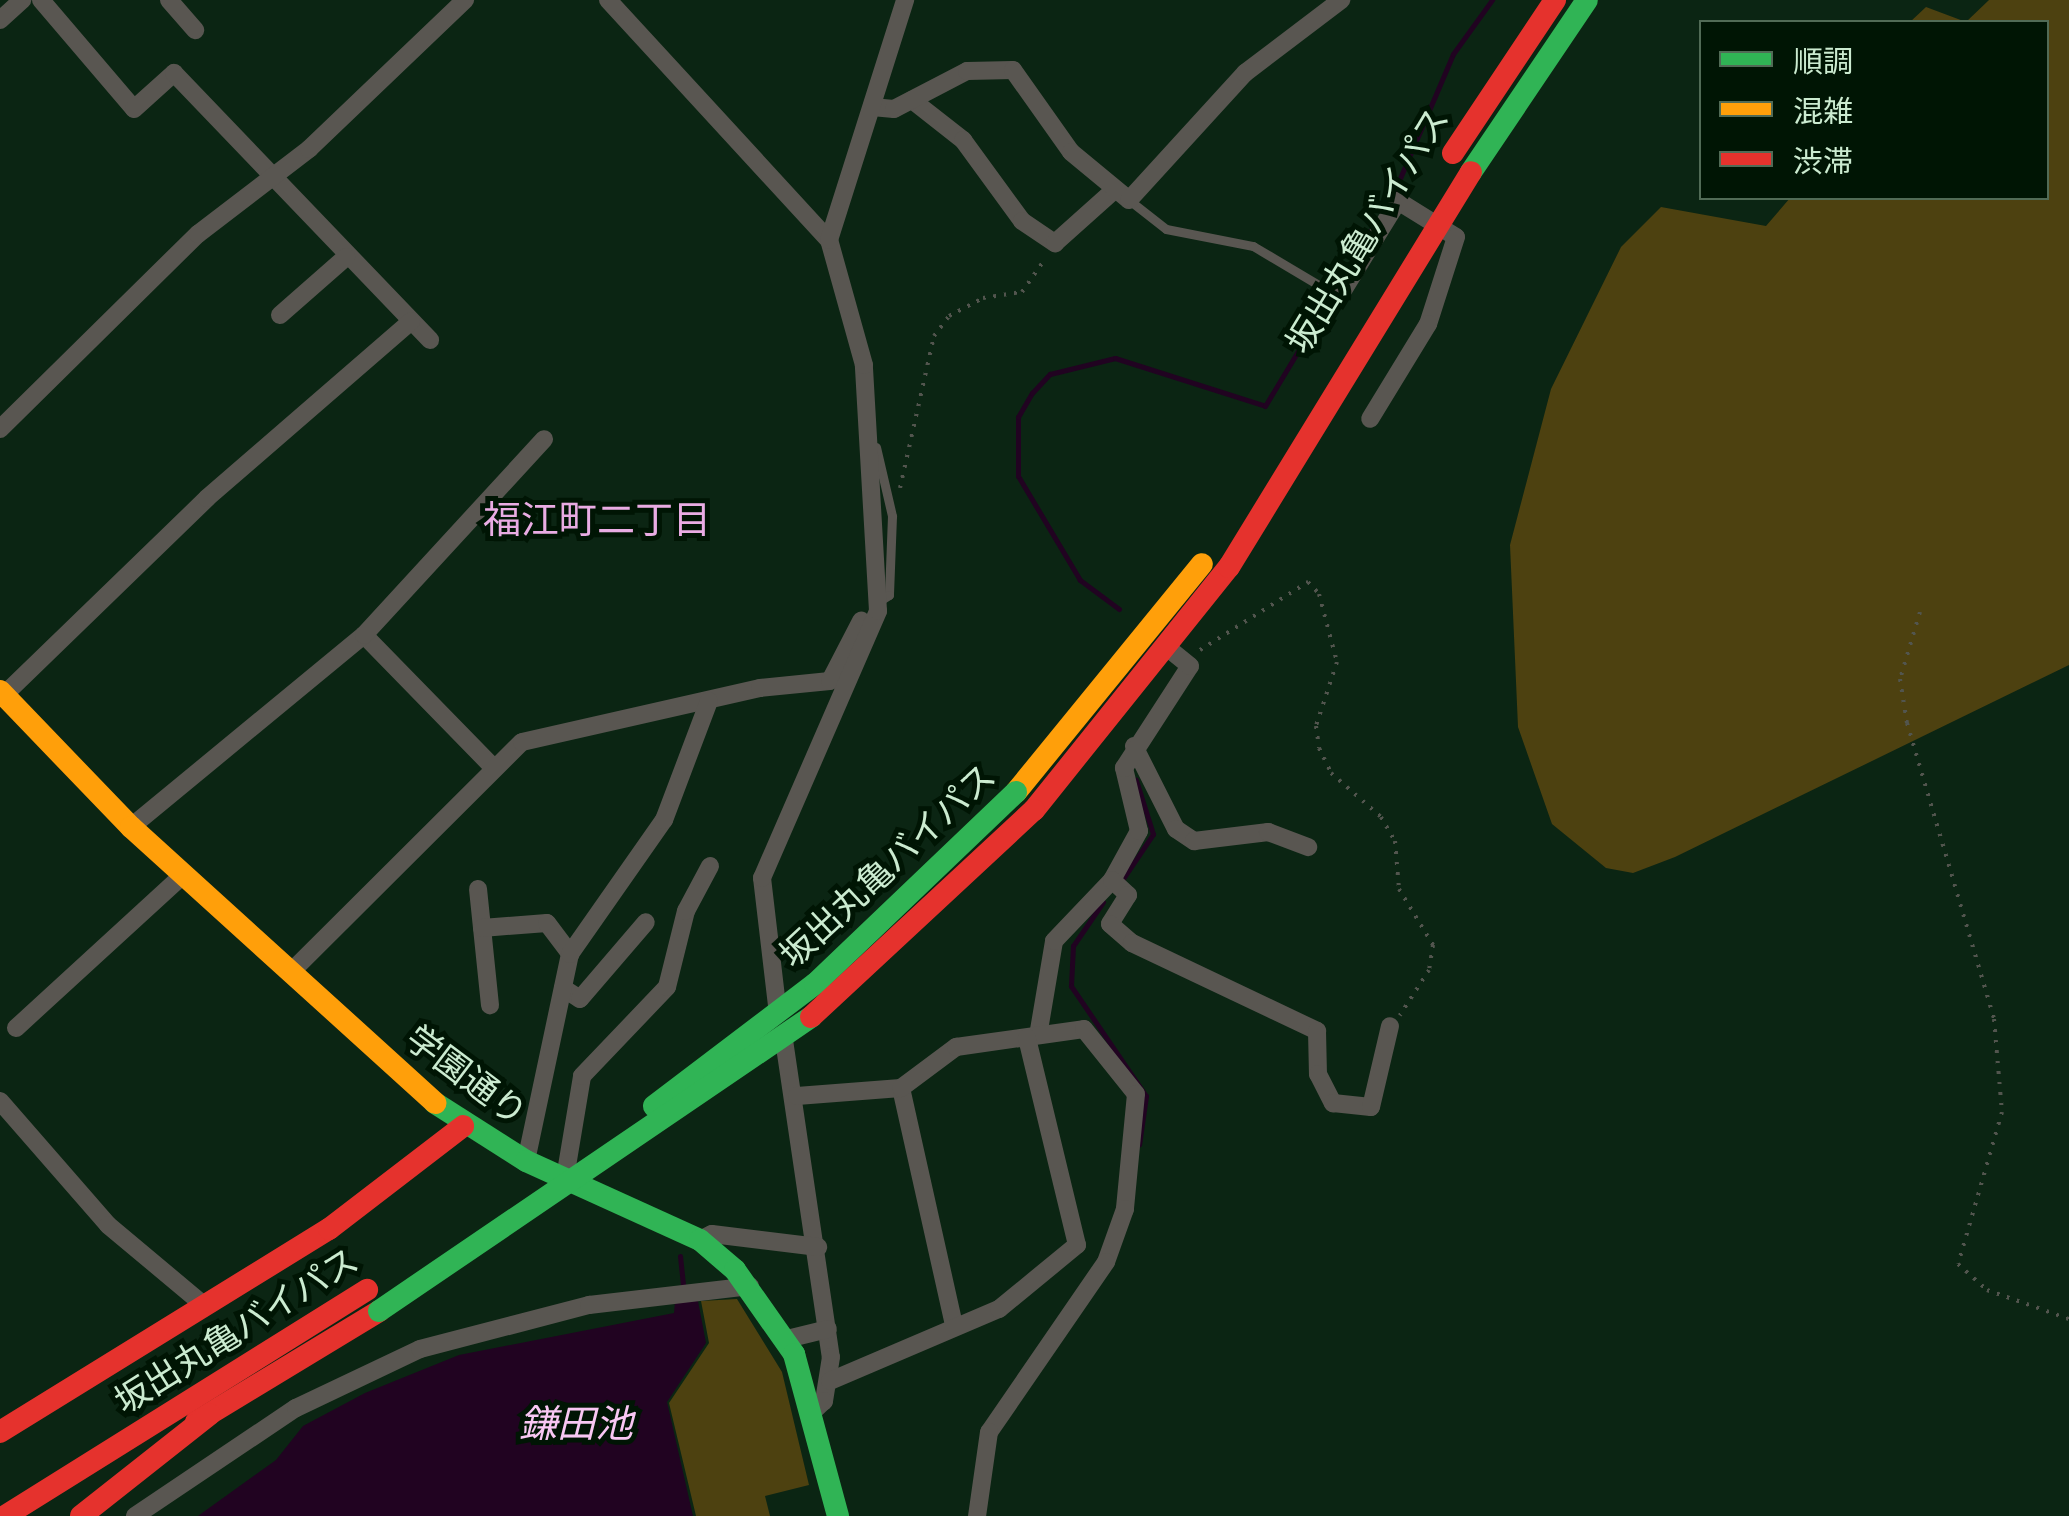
<!DOCTYPE html>
<html>
<head>
<meta charset="utf-8">
<style>
	body { margin:0 }
	#map { position:relative; width:2069px; height:1516px; overflow:hidden; background:#0b2513; font-family:"IBM Plex Sans","Noto Sans JP",sans-serif }
	div>[style] { position:absolute }
	[style*='--x'] { left:calc(var(--x)*1px); top:calc(var(--y)*1px); width:calc(var(--w)*1px); rotate:calc(var(--a)*1deg) }
	.green>* { inset:0; background:#4d4110 }
	.water>* { inset:0; background:#210321 }
	.stream>* { height:5px; margin:-2.5px; padding:0 2.5px; transform-origin:2.5px; border-radius:2.5px; background:#210321 }
	.path>* { height:4px; margin-top:-2px; transform-origin:0; background:repeating-linear-gradient(90deg,#52554e 0 2.5px,transparent 0 10.5px) }
	.lane>* { height:9px; margin:-4.5px; padding:0 4.5px; transform-origin:4.5px; border-radius:4.5px; background:#595651 }
	.street>* { height:18px; margin:-9px; padding:0 9px; transform-origin:9px; border-radius:9px; background:#595651 }
	.fast>* { height:22px; margin:-11px; padding:0 11px; transform-origin:11px; border-radius:11px; background:#30b455 }
	.slow>* { height:22px; margin:-11px; padding:0 11px; transform-origin:11px; border-radius:11px; background:#ff9f0a }
	.jam>* { height:22px; margin:-11px; padding:0 11px; transform-origin:11px; border-radius:11px; background:#e5322d }
	.fast-bridge>* { height:22px; margin:-11px; padding:0 11px; transform-origin:11px; border-radius:11px; background:#30b455 }
	.jam-bridge>* { height:22px; margin:-11px; padding:0 11px; transform-origin:11px; border-radius:11px; background:#e5322d }
	span { translate:-50% -50%; white-space:nowrap; text-align:center; line-height:1.15; -webkit-text-stroke:10px #001504; paint-order:stroke }
	.street-label { font-size:35px; color:#cbebd0 }
	.neighbourhood-label { font-size:38px; color:#e9ace3 }
	.water-label { font-size:38px; color:#f8c7f3; font-style:italic }
	.legend { position:absolute; left:1699px; top:20px; width:350px; height:180px; box-sizing:border-box; background:#001504; border:2px solid #516b56; margin:0; padding:12px 18px; list-style:none; font-size:30px; color:#cbebd0 }
	.legend li { display:flex; align-items:center; gap:20px; height:50px }
	.legend b { width:50px; border:2px solid #516b56 }
</style>
</head>
<body>
<div id="map">
	<div class="green">
		<i style="clip-path:polygon(1989px 0,2069px 0,2069px 665px,1675px 857px,1633px 873px,1606px 868px,1552px 824px,1518px 727px,1510px 545px,1551px 389px,1621px 247px,1661px 207px,1766px 226px,1790px 198px,2046px 198px,2046px 22px,1910px 22px,1926px 7px,1966px 22px)"></i>
		<i style="clip-path:polygon(737px 1299px,782px 1372px,809px 1485px,765px 1496px,770px 1516px,696px 1516px,669px 1403px,709px 1343px,701px 1301px)"></i>
	</div>
	<div class="water">
		<i style="clip-path:polygon(698px 1301px,706px 1343px,667px 1402px,693px 1516px,198px 1516px,276px 1460px,303px 1426px,365px 1393px,459px 1355px,674px 1313px,675px 1302px)"></i>
	</div>
	<div class="stream">
		<i style="--x:1392;--y:197;--w:155;--a:-66.9"></i>
		<i style="--x:1453;--y:54;--w:67;--a:-54.2"></i>
		<i style="--x:1119;--y:609;--w:49;--a:-143.4"></i>
		<i style="--x:1080;--y:580;--w:121;--a:-120.8"></i>
		<i style="--x:1018;--y:476;--w:59;--a:-90"></i>
		<i style="--x:1018;--y:417;--w:28;--a:-60"></i>
		<i style="--x:1032;--y:393;--w:26;--a:-47"></i>
		<i style="--x:1050;--y:374;--w:67;--a:-13.8"></i>
		<i style="--x:1115;--y:358;--w:157;--a:17.7"></i>
		<i style="--x:1265;--y:406;--w:204;--a:-59"></i>
		<i style="--x:1120;--y:883;--w:59;--a:-56"></i>
		<i style="--x:1153;--y:834;--w:57;--a:-107.5"></i>
		<i style="--x:1103;--y:902;--w:53;--a:124.3"></i>
		<i style="--x:1073;--y:946;--w:40;--a:92.9"></i>
		<i style="--x:1071;--y:986;--w:133;--a:55.7"></i>
		<i style="--x:1146;--y:1096;--w:49;--a:98.1"></i>
		<i style="--x:680;--y:1256;--w:36;--a:84"></i>
	</div>
	<div class="path">
		<i style="--x:900;--y:488;--w:156;--a:-77.4"></i>
		<i style="--x:934;--y:336;--w:25;--a:-53"></i>
		<i style="--x:949;--y:316;--w:38;--a:-28"></i>
		<i style="--x:983;--y:298;--w:39;--a:-9"></i>
		<i style="--x:1022;--y:292;--w:40;--a:-55.1"></i>
		<i style="--x:1920;--y:612;--w:70;--a:106.6"></i>
		<i style="--x:1900;--y:679;--w:45;--a:81"></i>
		<i style="--x:1907;--y:723;--w:309;--a:73.6"></i>
		<i style="--x:1994;--y:1019;--w:93;--a:85.1"></i>
		<i style="--x:2002;--y:1112;--w:158;--a:106.1"></i>
		<i style="--x:1958;--y:1264;--w:39;--a:42"></i>
		<i style="--x:1987;--y:1290;--w:87;--a:19.5"></i>
		<i style="--x:1200;--y:650;--w:128;--a:-32.2"></i>
		<i style="--x:1308;--y:582;--w:16;--a:47"></i>
		<i style="--x:1319;--y:594;--w:70;--a:75.2"></i>
		<i style="--x:1337;--y:662;--w:67;--a:108.2"></i>
		<i style="--x:1316;--y:726;--w:22;--a:82"></i>
		<i style="--x:1319;--y:748;--w:28;--a:64"></i>
		<i style="--x:1331;--y:773;--w:67;--a:41.3"></i>
		<i style="--x:1381;--y:817;--w:28;--a:60"></i>
		<i style="--x:1395;--y:841;--w:48;--a:85.2"></i>
		<i style="--x:1399;--y:889;--w:66;--a:58.7"></i>
		<i style="--x:1433;--y:945;--w:25;--a:99"></i>
		<i style="--x:1429;--y:970;--w:54;--a:122.8"></i>
	</div>
	<div class="lane">
		<i style="--x:1129;--y:200;--w:47;--a:38.1"></i>
		<i style="--x:1166;--y:229;--w:89;--a:11.1"></i>
		<i style="--x:1253;--y:246;--w:100;--a:30.7"></i>
		<i style="--x:876;--y:447;--w:71;--a:76.9"></i>
		<i style="--x:892;--y:516;--w:79;--a:92.2"></i>
		<i style="--x:889;--y:595;--w:13;--a:148"></i>
	</div>
	<div class="street">
		<i style="--x:41;--y:0;--w:143;--a:49.5"></i>
		<i style="--x:134;--y:109;--w:54;--a:-42"></i>
		<i style="--x:174;--y:73;--w:370;--a:46.2"></i>
		<i style="--x:169;--y:0;--w:40;--a:49"></i>
		<i style="--x:608;--y:0;--w:326;--a:47.4"></i>
		<i style="--x:0;--y:20;--w:30;--a:-42"></i>
		<i style="--x:912;--y:100;--w:65;--a:38.1"></i>
		<i style="--x:963;--y:140;--w:100;--a:53.9"></i>
		<i style="--x:1022;--y:221;--w:40;--a:34"></i>
		<i style="--x:1055;--y:243;--w:75;--a:-41.8"></i>
		<i style="--x:872;--y:107;--w:22;--a:5"></i>
		<i style="--x:894;--y:109;--w:82;--a:-27.5"></i>
		<i style="--x:967;--y:71;--w:46;--a:-1.2"></i>
		<i style="--x:1013;--y:70;--w:100;--a:54.7"></i>
		<i style="--x:1071;--y:152;--w:75;--a:39.6"></i>
		<i style="--x:1129;--y:200;--w:172;--a:-47.6"></i>
		<i style="--x:1245;--y:73;--w:121;--a:-37.2"></i>
		<i style="--x:1339;--y:297;--w:113;--a:-58.4"></i>
		<i style="--x:1398;--y:201;--w:68;--a:31.8"></i>
		<i style="--x:1456;--y:237;--w:91;--a:107.8"></i>
		<i style="--x:1428;--y:324;--w:111;--a:121.4"></i>
		<i style="--x:280;--y:315;--w:88;--a:-41.3"></i>
		<i style="--x:0;--y:429;--w:278;--a:-44.6"></i>
		<i style="--x:198;--y:234;--w:140;--a:-37.4"></i>
		<i style="--x:309;--y:149;--w:216;--a:-43.7"></i>
		<i style="--x:364;--y:635;--w:186;--a:45.7"></i>
		<i style="--x:4;--y:695;--w:283;--a:-44.1"></i>
		<i style="--x:207;--y:498;--w:270;--a:-40.9"></i>
		<i style="--x:1134;--y:746;--w:93;--a:63.2"></i>
		<i style="--x:1176;--y:829;--w:22;--a:34"></i>
		<i style="--x:1194;--y:841;--w:75;--a:-6.9"></i>
		<i style="--x:1268;--y:832;--w:43;--a:20.6"></i>
		<i style="--x:131;--y:827;--w:302;--a:-39.5"></i>
		<i style="--x:364;--y:635;--w:266;--a:-47.4"></i>
		<i style="--x:1112;--y:880;--w:56;--a:-61.1"></i>
		<i style="--x:1139;--y:831;--w:65;--a:-103.4"></i>
		<i style="--x:1124;--y:768;--w:121;--a:-57.1"></i>
		<i style="--x:1190;--y:666;--w:27;--a:-141"></i>
		<i style="--x:478;--y:889;--w:117;--a:84.1"></i>
		<i style="--x:482;--y:928;--w:65;--a:-4.4"></i>
		<i style="--x:547;--y:923;--w:39;--a:53"></i>
		<i style="--x:290;--y:973;--w:327;--a:-44.9"></i>
		<i style="--x:522;--y:742;--w:244;--a:-12.8"></i>
		<i style="--x:760;--y:688;--w:70;--a:-5.7"></i>
		<i style="--x:830;--y:681;--w:68;--a:-62.7"></i>
		<i style="--x:563;--y:988;--w:20;--a:33"></i>
		<i style="--x:580;--y:999;--w:101;--a:-49.4"></i>
		<i style="--x:778;--y:1014;--w:137;--a:-96.7"></i>
		<i style="--x:762;--y:878;--w:291;--a:-66.5"></i>
		<i style="--x:878;--y:611;--w:246;--a:-93.3"></i>
		<i style="--x:864;--y:365;--w:130;--a:-105.6"></i>
		<i style="--x:829;--y:240;--w:252;--a:-72.4"></i>
		<i style="--x:16;--y:1028;--w:225;--a:-42.5"></i>
		<i style="--x:1039;--y:1030;--w:90;--a:-80.4"></i>
		<i style="--x:1054;--y:941;--w:84;--a:-46.4"></i>
		<i style="--x:1112;--y:880;--w:22;--a:43"></i>
		<i style="--x:1128;--y:895;--w:34;--a:122"></i>
		<i style="--x:1110;--y:924;--w:29;--a:41"></i>
		<i style="--x:1132;--y:943;--w:205;--a:25.4"></i>
		<i style="--x:1317;--y:1031;--w:43;--a:88.7"></i>
		<i style="--x:1318;--y:1074;--w:33;--a:63"></i>
		<i style="--x:1333;--y:1103;--w:38;--a:6"></i>
		<i style="--x:1371;--y:1107;--w:83;--a:-76.8"></i>
		<i style="--x:784;--y:1040;--w:320;--a:81.6"></i>
		<i style="--x:831;--y:1357;--w:45;--a:99"></i>
		<i style="--x:824;--y:1401;--w:16;--a:137"></i>
		<i style="--x:901;--y:1088;--w:243;--a:77.4"></i>
		<i style="--x:797;--y:1096;--w:104;--a:-4.4"></i>
		<i style="--x:901;--y:1088;--w:69;--a:-36.7"></i>
		<i style="--x:956;--y:1047;--w:129;--a:-8"></i>
		<i style="--x:1084;--y:1029;--w:83;--a:51.3"></i>
		<i style="--x:1136;--y:1094;--w:116;--a:95.5"></i>
		<i style="--x:1125;--y:1209;--w:56;--a:109.7"></i>
		<i style="--x:1106;--y:1262;--w:206;--a:124.5"></i>
		<i style="--x:989;--y:1432;--w:85;--a:98.1"></i>
		<i style="--x:0;--y:1101;--w:164;--a:48.9"></i>
		<i style="--x:108;--y:1225;--w:126;--a:39.9"></i>
		<i style="--x:526;--y:1161;--w:212;--a:-78"></i>
		<i style="--x:570;--y:954;--w:164;--a:-55"></i>
		<i style="--x:664;--y:820;--w:127;--a:-69.3"></i>
		<i style="--x:565;--y:1178;--w:103;--a:-80.5"></i>
		<i style="--x:582;--y:1076;--w:123;--a:-46.3"></i>
		<i style="--x:667;--y:987;--w:78;--a:-76"></i>
		<i style="--x:686;--y:911;--w:51;--a:-61.9"></i>
		<i style="--x:700;--y:1240;--w:13;--a:-27"></i>
		<i style="--x:712;--y:1234;--w:107;--a:7"></i>
		<i style="--x:787;--y:1339;--w:42;--a:-13.7"></i>
		<i style="--x:830;--y:1381;--w:184;--a:-23.1"></i>
		<i style="--x:999;--y:1309;--w:101;--a:-39.4"></i>
		<i style="--x:1077;--y:1245;--w:213;--a:-103.6"></i>
		<i style="--x:135;--y:1516;--w:194;--a:-33.9"></i>
		<i style="--x:296;--y:1408;--w:137;--a:-25.4"></i>
		<i style="--x:420;--y:1349;--w:175;--a:-14.6"></i>
		<i style="--x:589;--y:1305;--w:162;--a:-6.7"></i>
	</div>
	<div class="fast">
		<i style="--x:1471;--y:172;--w:207;--a:-56"></i>
		<i style="--x:435;--y:1103;--w:108;--a:32.5"></i>
		<i style="--x:526;--y:1161;--w:191;--a:24.4"></i>
		<i style="--x:700;--y:1240;--w:46;--a:40.6"></i>
		<i style="--x:735;--y:1270;--w:103;--a:54.9"></i>
		<i style="--x:794;--y:1354;--w:168;--a:74.8"></i>
	</div>
	<div class="slow">
		<i style="--x:0;--y:691;--w:189;--a:46.1"></i>
		<i style="--x:131;--y:827;--w:411;--a:42.2"></i>
		<i style="--x:1016;--y:792;--w:294;--a:-50.8"></i>
	</div>
	<div class="jam">
		<i style="--x:1453;--y:153;--w:184;--a:-56.3"></i>
		<i style="--x:1034;--y:810;--w:312;--a:-51.3"></i>
		<i style="--x:1229;--y:567;--w:463;--a:-58.5"></i>
		<i style="--x:196;--y:1422;--w:214;--a:-31.2"></i>
		<i style="--x:0;--y:1432;--w:387;--a:-31.7"></i>
		<i style="--x:329;--y:1229;--w:169;--a:-37.5"></i>
		<i style="--x:5;--y:1516;--w:427;--a:-32"></i>
		<i style="--x:81;--y:1516;--w:164;--a:-38.3"></i>
	</div>
	<div class="fast-bridge">
		<i style="--x:654;--y:1106;--w:202;--a:-37.2"></i>
		<i style="--x:815;--y:984;--w:278;--a:-43.7"></i>
		<i style="--x:379;--y:1311;--w:523;--a:-34.24"></i>
	</div>
	<div class="jam-bridge">
		<i style="--x:811;--y:1017;--w:304;--a:-42.9"></i>
	</div>
	<div class="street-label">
		<span style="left:1367px;top:230px;rotate:-59deg">坂出丸亀バイパス</span>
		<span style="left:887px;top:865px;rotate:-43deg">坂出丸亀バイパス</span>
		<span style="left:467px;top:1075px;rotate:37deg">学園通り</span>
		<span style="left:236px;top:1330px;rotate:-32deg">坂出丸亀バイパス</span>
	</div>
	<div class="neighbourhood-label">
		<span style="left:597px;top:519px">福江町二丁目</span>
	</div>
	<div class="water-label">
		<span style="left:576px;top:1423px">鎌田池</span>
	</div>
	<ul class="legend">
	<li><b style="height:12px;background:#30b455"></b>順調</li>
	<li><b style="height:12px;background:#ff9f0a"></b>混雑</li>
	<li><b style="height:12px;background:#e5322d"></b>渋滞</li>
	</ul>
</div>
</body>
</html>
